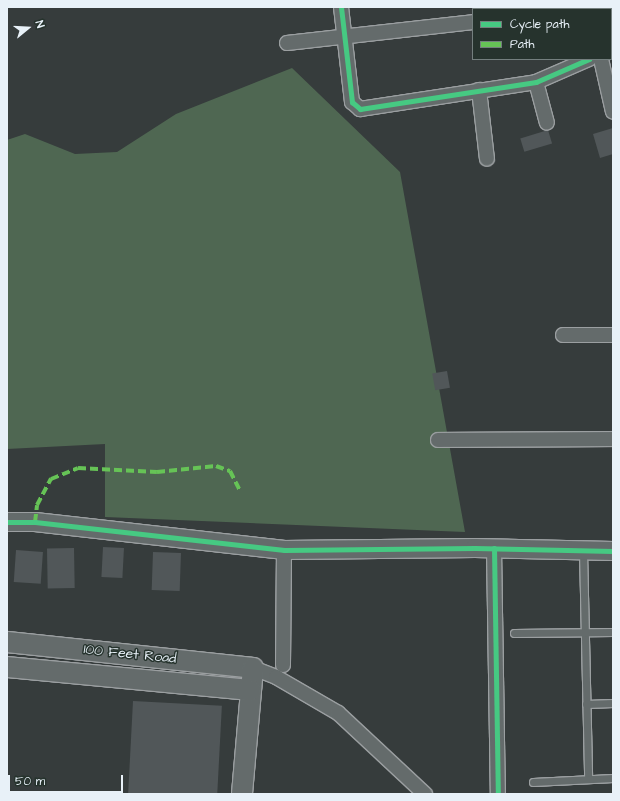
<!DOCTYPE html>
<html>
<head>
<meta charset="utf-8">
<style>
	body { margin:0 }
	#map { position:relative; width:620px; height:801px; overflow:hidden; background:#363c3c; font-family:"Architects Daughter",sans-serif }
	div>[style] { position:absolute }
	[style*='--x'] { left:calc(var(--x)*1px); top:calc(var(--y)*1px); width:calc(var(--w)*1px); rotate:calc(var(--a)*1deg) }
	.green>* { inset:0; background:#4f6752 }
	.water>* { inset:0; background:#426463 }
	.building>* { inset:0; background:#515759; transform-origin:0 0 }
	.roads { filter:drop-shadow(1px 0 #9b9fa1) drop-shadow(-1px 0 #9b9fa1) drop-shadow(0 1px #9b9fa1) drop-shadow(0 -1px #9b9fa1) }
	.service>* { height:7px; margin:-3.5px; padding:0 3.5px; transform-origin:3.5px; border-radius:3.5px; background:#646b6b }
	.minor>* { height:14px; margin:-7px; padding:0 7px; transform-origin:7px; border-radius:7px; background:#646b6b }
	.tertiary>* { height:18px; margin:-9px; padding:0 9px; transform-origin:9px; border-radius:9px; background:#646b6b }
	.secondary>* { height:20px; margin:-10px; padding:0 10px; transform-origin:10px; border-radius:10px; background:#646b6b }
	.quiet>* { height:4px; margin-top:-2px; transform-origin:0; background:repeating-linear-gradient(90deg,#66c356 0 8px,transparent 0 12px) }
	.cycleway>* { height:5px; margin:-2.5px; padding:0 2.5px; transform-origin:2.5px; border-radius:2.5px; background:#46c982 }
	span { translate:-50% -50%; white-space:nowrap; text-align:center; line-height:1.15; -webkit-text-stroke:3px #26332d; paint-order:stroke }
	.street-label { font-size:14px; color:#e8f1f8 }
	.frame { position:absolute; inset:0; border:8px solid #e8f1f8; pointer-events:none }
	.legend { position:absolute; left:472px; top:8px; width:140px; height:52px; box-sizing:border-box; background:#26332d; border:1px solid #747f7e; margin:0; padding:5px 7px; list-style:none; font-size:12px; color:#e8f1f8 }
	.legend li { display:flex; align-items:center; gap:8px; height:20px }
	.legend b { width:20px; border:1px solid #747f7e }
	.north { position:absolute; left:8px; top:8px; width:40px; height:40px; -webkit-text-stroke:3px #26332d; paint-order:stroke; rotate:72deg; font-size:11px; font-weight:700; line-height:16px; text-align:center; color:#e8f1f8 }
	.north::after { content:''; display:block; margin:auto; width:14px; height:18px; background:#e8f1f8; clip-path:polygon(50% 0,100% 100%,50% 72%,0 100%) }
	.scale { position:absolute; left:8px; top:775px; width:115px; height:18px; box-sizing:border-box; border:2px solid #e8f1f8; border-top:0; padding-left:5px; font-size:12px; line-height:14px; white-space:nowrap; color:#e8f1f8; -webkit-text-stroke:3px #26332d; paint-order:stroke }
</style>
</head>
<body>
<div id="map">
	<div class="green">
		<i style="clip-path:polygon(292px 68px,400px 172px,465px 532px,105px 517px,105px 444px,7px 449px,7px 140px,25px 134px,75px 154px,117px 152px,176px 114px)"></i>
	</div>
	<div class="water">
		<i style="clip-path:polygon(564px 7px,613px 7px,613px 20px,611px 9px)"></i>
	</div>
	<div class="building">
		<i style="clip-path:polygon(613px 128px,613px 154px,600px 158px,593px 134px)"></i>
		<i style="left:548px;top:130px;width:14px;height:29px;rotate:73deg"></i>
		<i style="left:447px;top:371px;width:17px;height:15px;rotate:80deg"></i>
		<i style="left:103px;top:547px;width:21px;height:30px;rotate:3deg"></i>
		<i style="left:74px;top:548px;width:40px;height:27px;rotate:89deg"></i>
		<i style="left:16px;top:550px;width:27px;height:32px;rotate:4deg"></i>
		<i style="left:153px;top:552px;width:28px;height:38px;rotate:2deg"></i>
		<i style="left:133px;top:701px;width:89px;height:93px;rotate:3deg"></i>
	</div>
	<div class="roads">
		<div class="service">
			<i style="--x:583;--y:550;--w:229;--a:88.7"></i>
			<i style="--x:514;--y:633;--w:99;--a:-0.6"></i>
			<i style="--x:586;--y:704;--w:27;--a:-2"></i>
			<i style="--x:533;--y:782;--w:80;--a:-2.9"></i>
		</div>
		<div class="minor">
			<i style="--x:341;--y:7;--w:96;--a:83.4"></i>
			<i style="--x:352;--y:102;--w:11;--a:41"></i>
			<i style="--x:360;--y:109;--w:178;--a:-8.7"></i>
			<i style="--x:536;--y:82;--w:58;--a:-23.5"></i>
			<i style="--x:287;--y:43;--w:187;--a:-6.4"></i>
			<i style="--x:611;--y:51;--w:2;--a:-27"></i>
			<i style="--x:601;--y:59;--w:54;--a:77.2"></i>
			<i style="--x:536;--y:82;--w:42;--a:75"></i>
			<i style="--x:479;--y:90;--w:69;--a:83.4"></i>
			<i style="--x:563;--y:335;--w:50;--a:0"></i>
			<i style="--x:438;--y:440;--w:175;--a:-0.3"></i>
			<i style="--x:494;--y:548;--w:246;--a:89.1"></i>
			<i style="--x:283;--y:665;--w:115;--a:-89.5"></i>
			<i style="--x:253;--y:668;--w:25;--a:21"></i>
			<i style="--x:276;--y:677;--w:72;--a:30.1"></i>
			<i style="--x:338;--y:713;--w:119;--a:43"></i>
		</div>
		<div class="tertiary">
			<i style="--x:7;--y:522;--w:28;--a:0"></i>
			<i style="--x:35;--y:522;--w:251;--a:6.4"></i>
			<i style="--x:284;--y:550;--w:191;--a:-0.6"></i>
			<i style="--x:475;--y:548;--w:138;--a:1.2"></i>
		</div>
		<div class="secondary">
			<i style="--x:7;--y:642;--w:247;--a:6"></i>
			<i style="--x:253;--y:668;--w:126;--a:95"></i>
			<i style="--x:7;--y:667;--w:245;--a:5.4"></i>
		</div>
	</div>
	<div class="quiet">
		<i style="--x:35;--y:522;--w:17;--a:-83"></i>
		<i style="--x:37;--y:505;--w:30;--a:-62"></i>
		<i style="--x:51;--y:479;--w:29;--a:-22"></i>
		<i style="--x:78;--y:468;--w:79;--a:2.9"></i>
		<i style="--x:157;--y:472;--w:59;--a:-5.8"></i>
		<i style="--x:216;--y:466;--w:15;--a:20"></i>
		<i style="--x:230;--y:471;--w:22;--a:63"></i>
	</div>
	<div class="cycleway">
		<i style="--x:341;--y:7;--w:96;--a:83.4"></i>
		<i style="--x:352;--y:102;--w:11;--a:41"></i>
		<i style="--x:360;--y:109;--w:178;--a:-8.7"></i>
		<i style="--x:536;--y:82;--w:58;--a:-23.5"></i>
		<i style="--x:7;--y:522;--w:28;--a:0"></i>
		<i style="--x:35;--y:522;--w:251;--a:6.4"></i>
		<i style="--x:284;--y:550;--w:191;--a:-0.6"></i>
		<i style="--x:475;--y:548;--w:138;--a:1.2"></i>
		<i style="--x:494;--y:548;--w:246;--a:89.1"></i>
	</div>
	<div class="street-label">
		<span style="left:130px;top:654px;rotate:6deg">100 Feet Road</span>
	</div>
	<div class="frame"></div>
	<ul class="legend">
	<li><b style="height:5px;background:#46c982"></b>Cycle path</li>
	<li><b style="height:5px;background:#66c356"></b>Path</li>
	</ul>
	<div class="north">N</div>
	<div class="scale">50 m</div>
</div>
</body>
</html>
